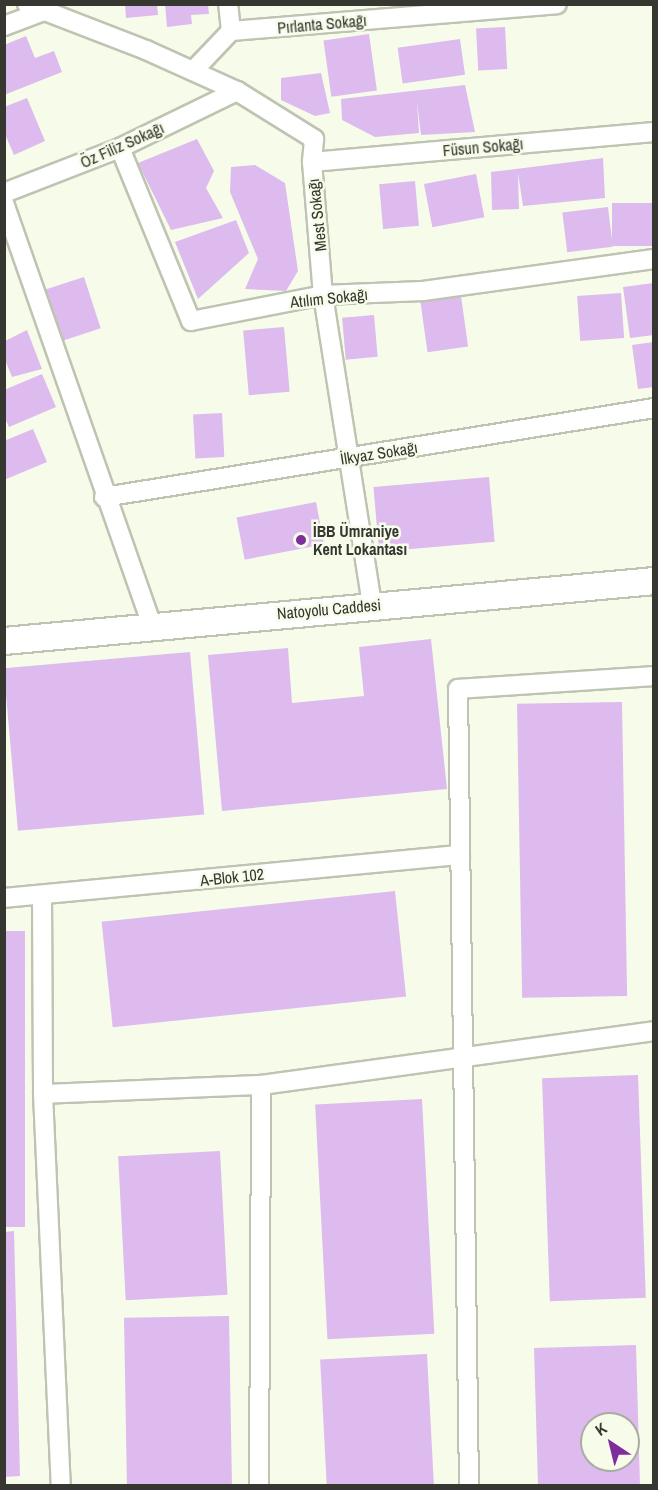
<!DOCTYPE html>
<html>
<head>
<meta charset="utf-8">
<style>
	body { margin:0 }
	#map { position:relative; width:658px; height:1490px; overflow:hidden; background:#f6fce9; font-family:"Archivo Narrow",sans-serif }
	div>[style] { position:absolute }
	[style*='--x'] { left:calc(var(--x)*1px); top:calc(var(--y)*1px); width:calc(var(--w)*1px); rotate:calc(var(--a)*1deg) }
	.building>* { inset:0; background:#dbe; transform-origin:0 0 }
	.roads { filter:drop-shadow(2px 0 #bec4b2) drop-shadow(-2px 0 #bec4b2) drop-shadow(0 2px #bec4b2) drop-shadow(0 -2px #bec4b2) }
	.street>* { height:18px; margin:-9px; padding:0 9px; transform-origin:9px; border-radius:9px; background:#fff }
	.secondary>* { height:26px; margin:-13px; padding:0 13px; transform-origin:13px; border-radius:13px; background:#fff }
	.dots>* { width:16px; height:16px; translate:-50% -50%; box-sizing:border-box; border:3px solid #f6fce9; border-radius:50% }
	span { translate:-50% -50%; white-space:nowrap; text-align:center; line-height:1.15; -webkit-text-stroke:5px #f6fce9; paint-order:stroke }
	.street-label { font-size:16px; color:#353730 }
	.poi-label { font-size:16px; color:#353730; font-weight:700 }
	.left { translate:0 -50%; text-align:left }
	.frame { position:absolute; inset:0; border:6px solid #353730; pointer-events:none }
	.north { position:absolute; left:580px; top:1412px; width:60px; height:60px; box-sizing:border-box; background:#f6fce9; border:2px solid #a9ad9f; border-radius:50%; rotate:325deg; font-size:16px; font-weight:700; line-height:24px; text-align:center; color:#353730 }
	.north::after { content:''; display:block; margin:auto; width:21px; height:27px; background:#7e2d9d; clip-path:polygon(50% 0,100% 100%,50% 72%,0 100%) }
</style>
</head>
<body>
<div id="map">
	<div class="building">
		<i style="clip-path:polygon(125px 4px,157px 4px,158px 15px,126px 18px)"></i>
		<i style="clip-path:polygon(165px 4px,208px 4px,209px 14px,191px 15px,192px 24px,167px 27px)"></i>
		<i style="left:505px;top:27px;width:42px;height:29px;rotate:87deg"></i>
		<i style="left:369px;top:34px;width:57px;height:46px;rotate:82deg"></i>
		<i style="clip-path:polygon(26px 36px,35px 58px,54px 51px,62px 72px,4px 95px,4px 45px)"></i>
		<i style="left:460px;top:39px;width:36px;height:63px;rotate:82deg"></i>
		<i style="clip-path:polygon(321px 73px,330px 113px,315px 116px,281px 100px,281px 78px)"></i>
		<i style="clip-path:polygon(465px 85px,475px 132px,421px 135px,417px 102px,419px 133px,375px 137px,342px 120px,341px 99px)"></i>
		<i style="clip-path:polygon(27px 98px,45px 141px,14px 155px,4px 132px,4px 107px)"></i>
		<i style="clip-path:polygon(197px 139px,214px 171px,206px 188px,223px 218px,171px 230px,138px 163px)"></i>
		<i style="clip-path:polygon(603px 158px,605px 198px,523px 206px,518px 173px,519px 209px,492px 210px,491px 172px)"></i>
		<i style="clip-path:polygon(255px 165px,285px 183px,298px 271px,286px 291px,245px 289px,258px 259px,230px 192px,231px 167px)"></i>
		<i style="left:476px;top:174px;width:44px;height:53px;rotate:79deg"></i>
		<i style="left:415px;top:181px;width:45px;height:36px;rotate:85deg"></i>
		<i style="left:654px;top:203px;width:43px;height:42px;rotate:90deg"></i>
		<i style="left:608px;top:207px;width:40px;height:46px;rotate:83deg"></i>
		<i style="clip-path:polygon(236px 220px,249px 253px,198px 299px,175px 242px)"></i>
		<i style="left:84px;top:277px;width:54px;height:43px;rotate:72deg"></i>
		<i style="clip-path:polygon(654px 283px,654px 335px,630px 338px,623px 287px)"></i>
		<i style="left:621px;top:293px;width:45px;height:44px;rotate:86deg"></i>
		<i style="left:461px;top:296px;width:51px;height:41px;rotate:82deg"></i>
		<i style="left:374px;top:315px;width:42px;height:32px;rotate:85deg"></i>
		<i style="left:284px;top:327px;width:65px;height:41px;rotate:85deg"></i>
		<i style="clip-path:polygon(27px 330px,42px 369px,12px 377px,5px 360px,5px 341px)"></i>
		<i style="clip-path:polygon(654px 342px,654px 387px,638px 389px,632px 345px)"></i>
		<i style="clip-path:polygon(42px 374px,56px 407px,9px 427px,4px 416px,4px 390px)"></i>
		<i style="left:222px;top:413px;width:44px;height:29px;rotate:87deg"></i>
		<i style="clip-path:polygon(33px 429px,47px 462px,4px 480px,4px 441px)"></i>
		<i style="left:489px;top:477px;width:65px;height:116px;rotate:85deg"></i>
		<i style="left:316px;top:502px;width:43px;height:81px;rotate:79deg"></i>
		<i style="clip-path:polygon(431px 639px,447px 789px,222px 811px,208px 655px,288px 648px,292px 703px,364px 696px,359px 647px)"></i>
		<i style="left:190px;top:652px;width:163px;height:187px;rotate:85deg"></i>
		<i style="left:622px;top:702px;width:294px;height:105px;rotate:89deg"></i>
		<i style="left:395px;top:891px;width:106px;height:295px;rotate:84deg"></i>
		<i style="left:4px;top:931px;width:21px;height:296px"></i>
		<i style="left:638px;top:1075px;width:223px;height:96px;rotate:88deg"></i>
		<i style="left:422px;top:1099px;width:235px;height:107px;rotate:87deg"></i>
		<i style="left:220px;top:1151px;width:144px;height:102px;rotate:87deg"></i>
		<i style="clip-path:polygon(14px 1231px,20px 1476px,4px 1477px,4px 1232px)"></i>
		<i style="left:229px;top:1316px;width:170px;height:105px;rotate:89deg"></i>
		<i style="clip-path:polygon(evenodd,636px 1345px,640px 1486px,538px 1486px,534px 1348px,636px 1345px,592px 1424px,628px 1424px,628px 1460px,592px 1460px,592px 1424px)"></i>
		<i style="left:427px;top:1354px;width:132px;height:107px;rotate:87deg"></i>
	</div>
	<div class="roads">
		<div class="street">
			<i style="--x:27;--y:4;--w:128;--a:21.1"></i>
			<i style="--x:146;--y:50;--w:100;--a:24.3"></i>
			<i style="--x:237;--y:91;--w:91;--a:31.9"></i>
			<i style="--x:314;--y:139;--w:23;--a:95"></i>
			<i style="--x:312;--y:162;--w:133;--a:85.3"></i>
			<i style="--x:323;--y:295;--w:314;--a:81"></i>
			<i style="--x:4;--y:26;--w:43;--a:-20.6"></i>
			<i style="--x:231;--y:31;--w:327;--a:-4.7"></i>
			<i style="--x:193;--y:71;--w:55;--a:-46.5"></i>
			<i style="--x:231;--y:31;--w:27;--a:-96"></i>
			<i style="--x:120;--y:148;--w:187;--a:67.7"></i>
			<i style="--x:191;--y:321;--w:135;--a:-11.1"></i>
			<i style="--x:323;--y:295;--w:100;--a:-2.3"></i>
			<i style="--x:423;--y:291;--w:233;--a:-7.9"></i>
			<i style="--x:312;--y:162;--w:343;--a:-5"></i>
			<i style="--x:4;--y:193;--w:124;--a:-21.2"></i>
			<i style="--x:120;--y:148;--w:130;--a:-26"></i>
			<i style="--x:4;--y:203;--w:447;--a:70.7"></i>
			<i style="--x:104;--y:497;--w:557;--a:-9.19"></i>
			<i style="--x:42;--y:896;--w:198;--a:89.7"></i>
			<i style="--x:43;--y:1094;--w:392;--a:87.4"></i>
			<i style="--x:4;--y:898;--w:458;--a:-5.4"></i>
			<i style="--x:43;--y:1094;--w:218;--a:-2.4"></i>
			<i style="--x:261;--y:1085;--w:397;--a:-7.8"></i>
			<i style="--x:259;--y:1486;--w:401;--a:-89.7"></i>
			<i style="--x:469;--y:1486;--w:797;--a:-90.79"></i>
			<i style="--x:458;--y:689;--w:196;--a:-3.8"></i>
		</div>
		<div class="secondary">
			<i style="--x:4;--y:641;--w:653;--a:-5.27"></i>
		</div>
	</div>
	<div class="dots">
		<i style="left:301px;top:540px;background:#7e2d9d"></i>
	</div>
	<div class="street-label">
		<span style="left:322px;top:24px;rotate:-5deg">Pırlanta Sokağı</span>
		<span style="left:122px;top:145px;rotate:-24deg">Öz Filiz Sokağı</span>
		<span style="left:483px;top:147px;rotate:-5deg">Füsun Sokağı</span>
		<span style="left:317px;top:215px;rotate:-96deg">Mest Sokağı</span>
		<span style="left:329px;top:298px;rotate:-6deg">Atılım Sokağı</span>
		<span style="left:379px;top:453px;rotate:-9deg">İlkyaz Sokağı</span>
		<span style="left:329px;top:609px;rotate:-5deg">Natoyolu Caddesi</span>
		<span style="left:232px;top:877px;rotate:-6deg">A-Blok 102</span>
	</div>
	<div class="poi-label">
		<span class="left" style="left:313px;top:540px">İBB Ümraniye<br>Kent Lokantası</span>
	</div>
	<div class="frame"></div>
	<div class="north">K</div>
</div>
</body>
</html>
